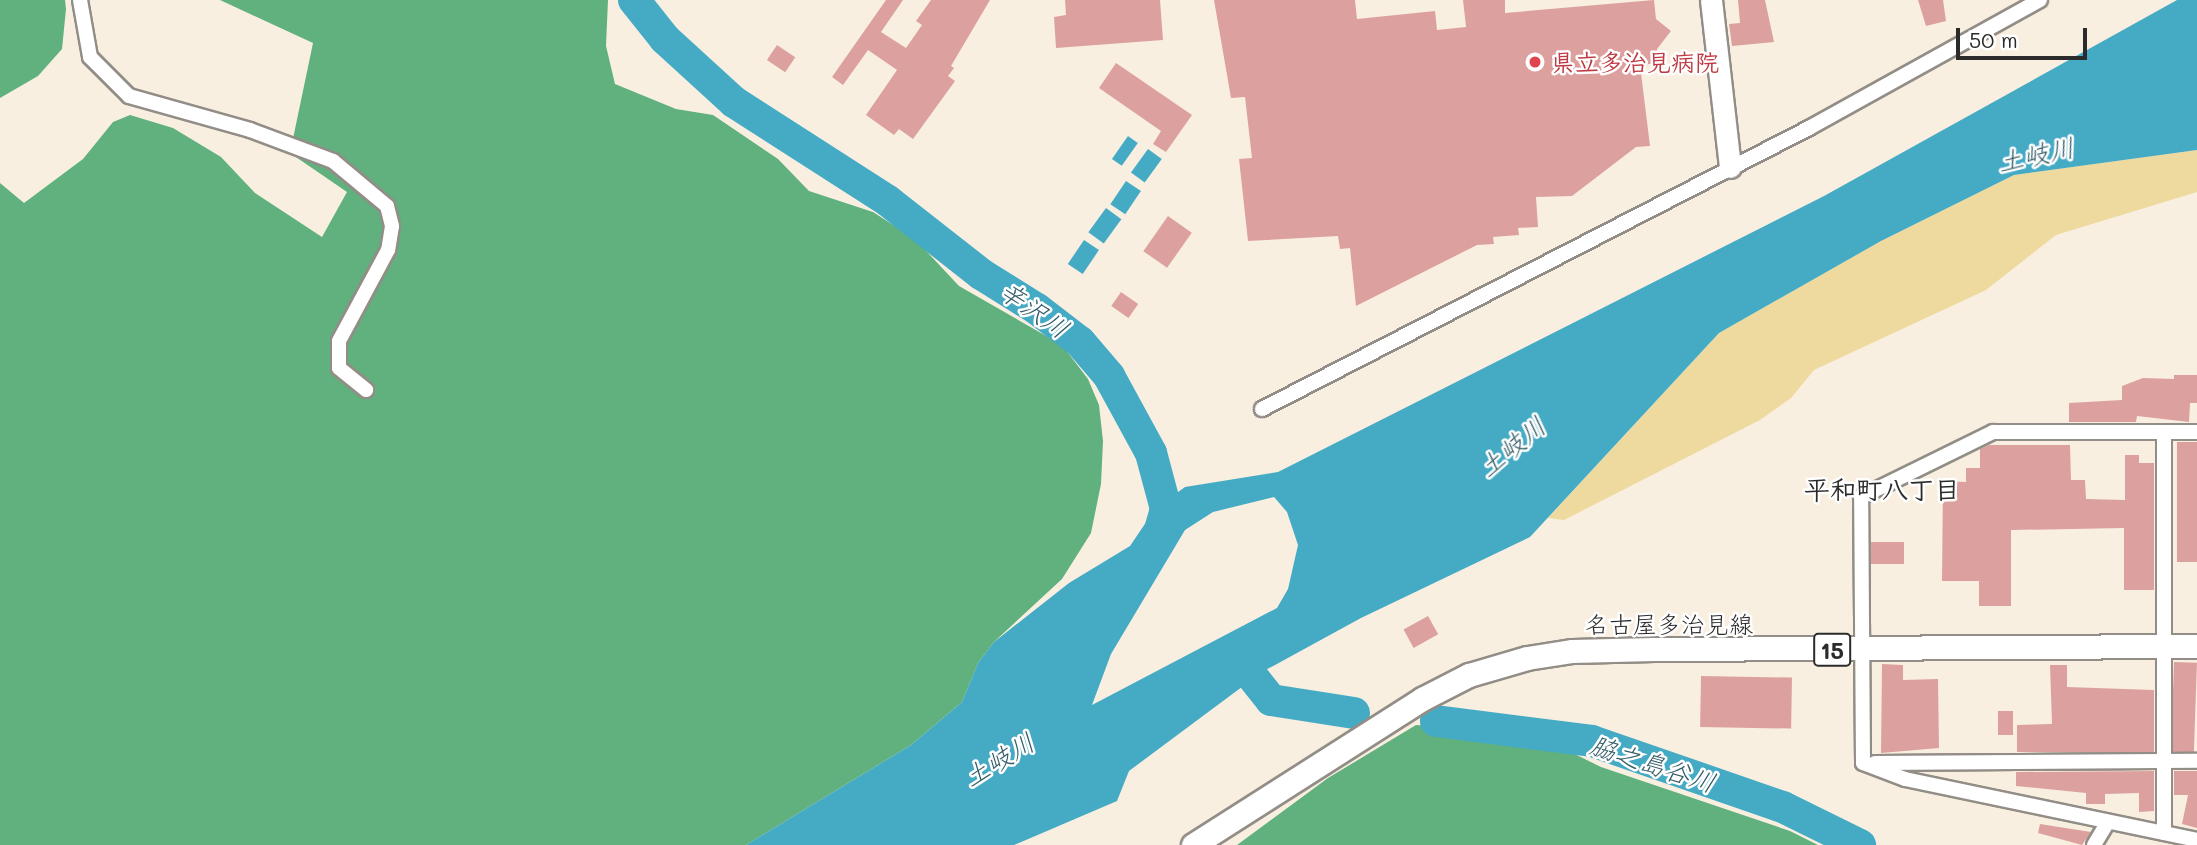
<!DOCTYPE html>
<html>
<head>
<meta charset="utf-8">
<style>
	body { margin:0 }
	#map { position:relative; width:2197px; height:845px; overflow:hidden; background:#f9efe0; font-family:Mali,"Klee One",sans-serif }
	div>[style] { position:absolute }
	[style*='--x'] { left:calc(var(--x)*1px); top:calc(var(--y)*1px); width:calc(var(--w)*1px); rotate:calc(var(--a)*1deg) }
	.forest>* { inset:0; background:#60b17e }
	.sand>* { inset:0; background:#eeda9e }
	.water>* { inset:0; background:#45abc5; transform-origin:0 0 }
	.river>* { height:32px; margin:-16px; padding:0 16px; transform-origin:16px; border-radius:16px; background:#45abc5 }
	.building>* { inset:0; background:#dca19f; transform-origin:0 0 }
	.roads { filter:drop-shadow(2px 0 #928d86) drop-shadow(-2px 0 #928d86) drop-shadow(0 2px #928d86) drop-shadow(0 -2px #928d86) }
	.street>* { height:14px; margin:-7px; padding:0 7px; transform-origin:7px; border-radius:7px; background:#fff }
	.secondary>* { height:21px; margin:-10.5px; padding:0 10.5px; transform-origin:10.5px; border-radius:10.5px; background:#fff }
	.primary>* { height:23px; margin:-11.5px; padding:0 11.5px; transform-origin:11.5px; border-radius:11.5px; background:#fff }
	.dots>* { width:19px; height:19px; translate:-50% -50%; box-sizing:border-box; border:4px solid #fff; border-radius:50% }
	span { translate:-50% -50%; white-space:nowrap; text-align:center; line-height:1.15; -webkit-text-stroke:5px #fff; paint-order:stroke }
	.shield-label span { padding:2px 5px; background:#fff; border:2px solid; border-radius:5px; -webkit-text-stroke-width:0 }
	.shield-label { font-size:23px; color:#2b2b2b; font-weight:700 }
	.health-label { font-size:24px; color:#be3a42; font-weight:700 }
	.left { translate:0 -50%; text-align:left }
	.street-label { font-size:24px; color:#2b2b2b }
	.water-label { font-size:26px; color:#355e69; font-style:italic }
	.neighbourhood-label { font-size:26px; color:#2b2b2b; font-weight:700 }
	.scale { position:absolute; left:1956px; top:28px; width:131px; height:32px; box-sizing:border-box; border:4px solid #2b2b2b; border-top:0; padding-left:9px; font-size:21px; line-height:24px; white-space:nowrap; color:#2b2b2b; -webkit-text-stroke:5px #fff; paint-order:stroke }
</style>
</head>
<body>
<div id="map">
	<div class="forest">
		<i style="clip-path:polygon(0 0,65px 0,66px 9px,62px 49px,38px 76px,0 98px)"></i>
		<i style="clip-path:polygon(220px 0,608px 0,606px 46px,615px 84px,676px 109px,713px 115px,778px 159px,809px 191px,873px 212px,915px 239px,959px 286px,1062px 345px,1088px 379px,1099px 405px,1103px 441px,1101px 484px,1091px 533px,1062px 579px,994px 642px,978px 663px,962px 702px,911px 745px,746px 845px,0 845px,0 183px,24px 203px,83px 159px,113px 122px,130px 115px,173px 128px,221px 157px,255px 193px,322px 237px,347px 192px,290px 153px,313px 43px)"></i>
		<i style="clip-path:polygon(1416px 725px,1536px 735px,1601px 767px,1790px 831px,1818px 845px,1237px 845px,1328px 778px)"></i>
	</div>
	<div class="sand">
		<i style="clip-path:polygon(2197px 150px,2197px 192px,2056px 235px,1986px 290px,1814px 370px,1791px 398px,1760px 420px,1564px 520px,1548px 518px,1719px 333px,1881px 241px,2014px 175px)"></i>
	</div>
	<div class="water">
		<i style="clip-path:polygon(evenodd,2177px 0,2197px 0,2197px 150px,2014px 175px,1881px 241px,1719px 333px,1530px 537px,1361px 618px,1262px 672px,1129px 771px,1117px 801px,1014px 845px,746px 845px,911px 745px,962px 702px,978px 663px,994px 642px,1069px 583px,1130px 546px,1155px 509px,1185px 487px,1278px 472px,1824px 196px,2177px 0,1274px 497px,1287px 512px,1298px 545px,1288px 589px,1277px 608px,1092px 705px,1111px 654px,1185px 530px,1213px 512px,1274px 497px)"></i>
		<i style="left:1128px;top:136px;width:12px;height:28px;rotate:35deg"></i>
		<i style="left:1148px;top:149px;width:17px;height:29px;rotate:36deg"></i>
		<i style="left:1126px;top:181px;width:18px;height:28px;rotate:34deg"></i>
		<i style="left:1106px;top:208px;width:19px;height:30px;rotate:36deg"></i>
		<i style="left:1084px;top:240px;width:18px;height:29px;rotate:34deg"></i>
	</div>
	<div class="river">
		<i style="--x:634;--y:0;--w:50;--a:51.5"></i>
		<i style="--x:665;--y:39;--w:93;--a:42.4"></i>
		<i style="--x:734;--y:102;--w:183;--a:32.7"></i>
		<i style="--x:888;--y:201;--w:118;--a:38.1"></i>
		<i style="--x:981;--y:274;--w:66;--a:32"></i>
		<i style="--x:1037;--y:309;--w:54;--a:37.5"></i>
		<i style="--x:1080;--y:342;--w:45;--a:49.5"></i>
		<i style="--x:1109;--y:376;--w:88;--a:61.4"></i>
		<i style="--x:1151;--y:453;--w:58;--a:75"></i>
		<i style="--x:1166;--y:509;--w:36;--a:106"></i>
		<i style="--x:1236;--y:656;--w:56;--a:51.5"></i>
		<i style="--x:1271;--y:700;--w:84;--a:8.9"></i>
		<i style="--x:1436;--y:721;--w:157;--a:7.3"></i>
		<i style="--x:1592;--y:741;--w:202;--a:19.1"></i>
		<i style="--x:1783;--y:807;--w:86;--a:26.3"></i>
	</div>
	<div class="building">
		<i style="clip-path:polygon(886px 0,903px 0,881px 32px,906px 48px,922px 25px,916px 21px,931px 0,990px 0,951px 66px,954px 68px,948px 76px,955px 81px,913px 139px,899px 129px,894px 135px,866px 115px,897px 70px,868px 50px,843px 85px,832px 77px)"></i>
		<i style="clip-path:polygon(1065px 0,1160px 0,1163px 40px,1056px 48px,1054px 17px,1066px 15px)"></i>
		<i style="clip-path:polygon(1214px 0,1355px 0,1357px 19px,1435px 11px,1437px 30px,1466px 27px,1463px 0,1505px 0,1505px 13px,1654px 0,1656px 19px,1671px 31px,1657px 49px,1659px 63px,1640px 65px,1650px 146px,1636px 147px,1572px 196px,1536px 197px,1538px 227px,1518px 228px,1519px 235px,1493px 237px,1494px 244px,1477px 245px,1356px 306px,1350px 248px,1340px 249px,1338px 236px,1248px 241px,1239px 159px,1252px 158px,1245px 97px,1231px 98px)"></i>
		<i style="clip-path:polygon(1738px 0,1765px 0,1774px 42px,1732px 46px,1729px 24px,1740px 23px)"></i>
		<i style="clip-path:polygon(1918px 0,1943px 0,1946px 21px,1926px 26px)"></i>
		<i style="left:777px;top:45px;width:22px;height:18px;rotate:34deg"></i>
		<i style="clip-path:polygon(1116px 63px,1192px 115px,1166px 152px,1153px 144px,1161px 131px,1099px 88px)"></i>
		<i style="left:1168px;top:216px;width:29px;height:43px;rotate:35deg"></i>
		<i style="left:1121px;top:292px;width:21px;height:17px;rotate:35deg"></i>
		<i style="clip-path:polygon(2174px 375px,2197px 375px,2197px 403px,2190px 403px,2189px 422px,2137px 416px,2136px 422px,2069px 422px,2069px 403px,2122px 400px,2122px 386px,2143px 378px,2174px 379px)"></i>
		<i style="left:2177px;top:442px;width:20px;height:120px"></i>
		<i style="clip-path:polygon(1989px 445px,2070px 445px,2071px 480px,2085px 480px,2086px 499px,2125px 500px,2125px 455px,2139px 455px,2139px 463px,2154px 463px,2154px 590px,2124px 590px,2124px 528px,2011px 530px,2011px 606px,1979px 606px,1979px 581px,1942px 581px,1943px 481px,1966px 482px,1966px 468px,1980px 468px,1980px 449px)"></i>
		<i style="left:1904px;top:542px;width:22px;height:33px;rotate:90deg"></i>
		<i style="left:1428px;top:616px;width:21px;height:28px;rotate:61deg"></i>
		<i style="left:2174px;top:662px;width:23px;height:90px;rotate:2deg"></i>
		<i style="clip-path:polygon(1882px 664px,1903px 665px,1903px 680px,1938px 679px,1939px 748px,1881px 753px)"></i>
		<i style="clip-path:polygon(2050px 665px,2067px 665px,2067px 687px,2154px 690px,2154px 752px,2017px 752px,2017px 725px,2052px 724px)"></i>
		<i style="left:1701px;top:676px;width:91px;height:51px;rotate:1deg"></i>
		<i style="left:1998px;top:711px;width:15px;height:24px"></i>
		<i style="clip-path:polygon(2154px 771px,2154px 811px,2139px 812px,2139px 793px,2105px 794px,2105px 804px,2086px 804px,2086px 793px,2016px 786px,2016px 772px)"></i>
		<i style="clip-path:polygon(2174px 771px,2197px 771px,2197px 828px,2182px 824px,2188px 795px,2174px 795px)"></i>
		<i style="clip-path:polygon(2040px 824px,2091px 832px,2082px 845px,2038px 833px)"></i>
	</div>
	<div class="roads">
		<div class="street">
			<i style="--x:80;--y:0;--w:58;--a:80"></i>
			<i style="--x:90;--y:57;--w:55;--a:45"></i>
			<i style="--x:129;--y:96;--w:126;--a:15.7"></i>
			<i style="--x:250;--y:130;--w:89;--a:20.5"></i>
			<i style="--x:333;--y:161;--w:70;--a:39.8"></i>
			<i style="--x:387;--y:206;--w:21;--a:76"></i>
			<i style="--x:392;--y:226;--w:24;--a:99"></i>
			<i style="--x:388;--y:250;--w:103;--a:118.3"></i>
			<i style="--x:339;--y:341;--w:27;--a:90"></i>
			<i style="--x:339;--y:368;--w:35;--a:39"></i>
			<i style="--x:1262;--y:409;--w:615;--a:-27.19"></i>
			<i style="--x:1809;--y:128;--w:264;--a:-29"></i>
			<i style="--x:2164;--y:432;--w:401;--a:90"></i>
			<i style="--x:1863;--y:763;--w:266;--a:-90.4"></i>
			<i style="--x:1861;--y:497;--w:147;--a:-26.2"></i>
			<i style="--x:1993;--y:432;--w:204;--a:0"></i>
			<i style="--x:1863;--y:763;--w:45;--a:20.9"></i>
			<i style="--x:1905;--y:779;--w:298;--a:11.8"></i>
			<i style="--x:1875;--y:763;--w:322;--a:-0.4"></i>
			<i style="--x:2094;--y:845;--w:27;--a:-59"></i>
		</div>
		<div class="secondary">
			<i style="--x:1711;--y:0;--w:168;--a:83.5"></i>
		</div>
		<div class="primary">
			<i style="--x:1193;--y:845;--w:272;--a:-32.5"></i>
			<i style="--x:1422;--y:699;--w:53;--a:-27.1"></i>
			<i style="--x:1469;--y:675;--w:60;--a:-16.3"></i>
			<i style="--x:1527;--y:658;--w:46;--a:-8.8"></i>
			<i style="--x:1572;--y:651;--w:82;--a:-1.4"></i>
			<i style="--x:1654;--y:649;--w:543;--a:-0.32"></i>
		</div>
	</div>
	<div class="dots">
		<i style="left:1535px;top:62px;background:#e0444e"></i>
	</div>
	<div class="shield-label">
		<span style="left:1832px;top:650px">15</span>
	</div>
	<div class="health-label">
		<span class="left" style="left:1551px;top:62px">県立多治見病院</span>
	</div>
	<div class="street-label">
		<span style="left:1669px;top:624px">名古屋多治見線</span>
	</div>
	<div class="water-label">
		<span style="left:2036px;top:155px;rotate:-12deg">土岐川</span>
		<span style="left:1034px;top:310px;rotate:35deg">辛沢川</span>
		<span style="left:1512px;top:447px;rotate:-39deg">土岐川</span>
		<span style="left:999px;top:760px;rotate:-31deg">土岐川</span>
		<span style="left:1653px;top:764px;rotate:18deg">脇之島谷川</span>
	</div>
	<div class="neighbourhood-label">
		<span style="left:1882px;top:490px">平和町八丁目</span>
	</div>
	<div class="scale">50 m</div>
</div>
</body>
</html>
